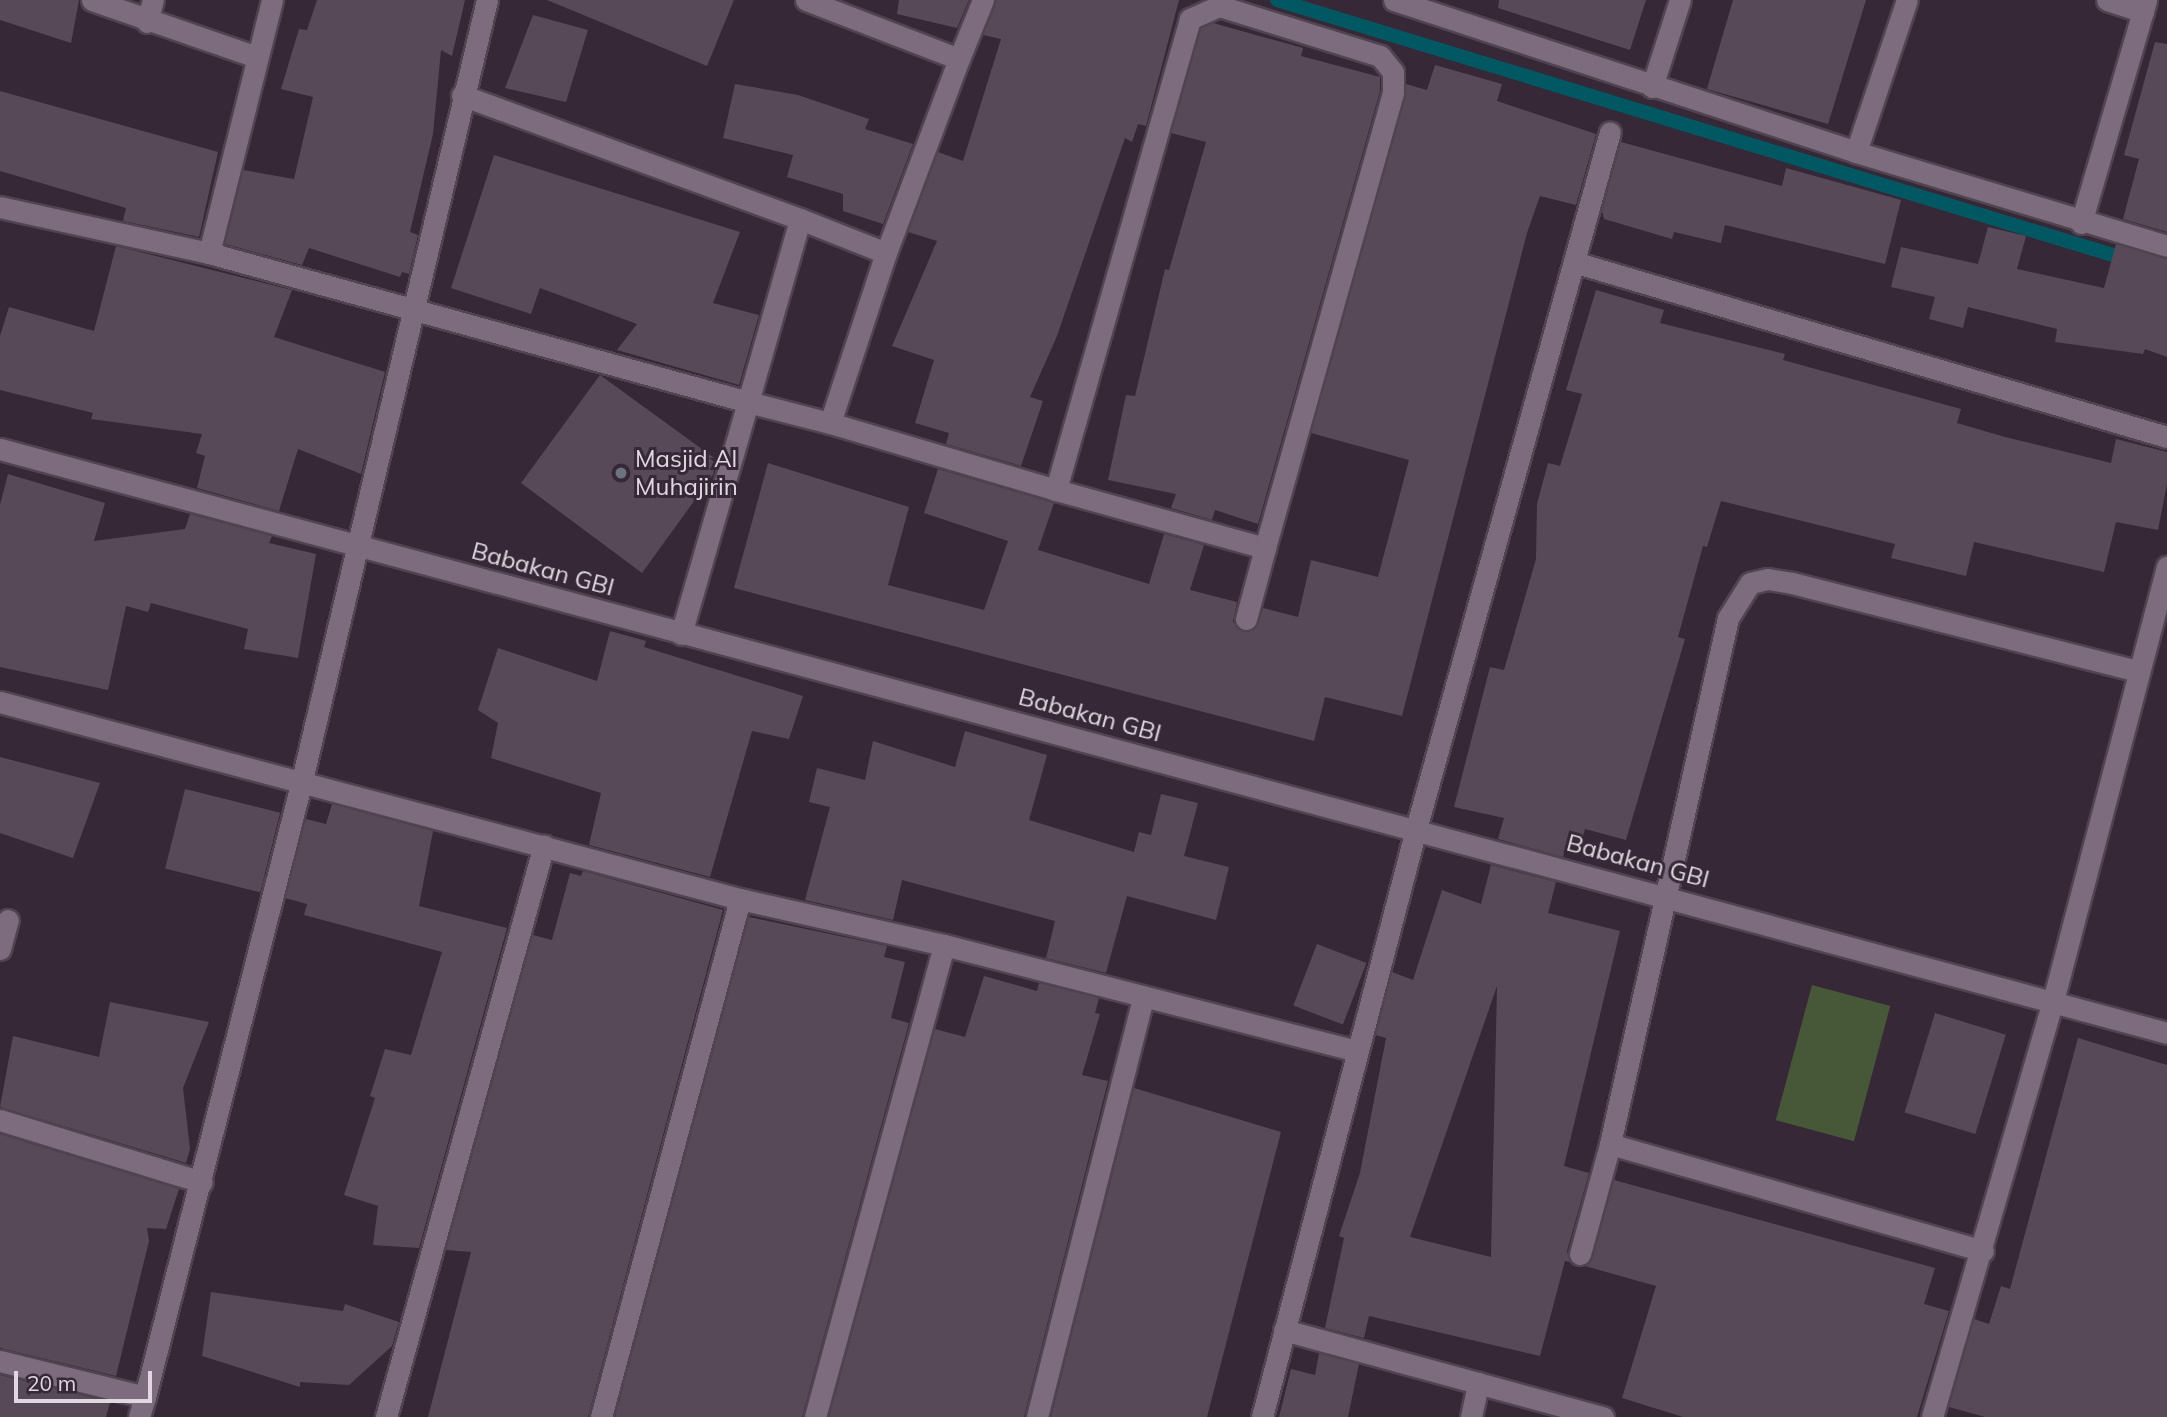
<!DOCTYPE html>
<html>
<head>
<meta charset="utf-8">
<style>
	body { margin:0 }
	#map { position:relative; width:2167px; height:1417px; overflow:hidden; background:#362837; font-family:Mulish,sans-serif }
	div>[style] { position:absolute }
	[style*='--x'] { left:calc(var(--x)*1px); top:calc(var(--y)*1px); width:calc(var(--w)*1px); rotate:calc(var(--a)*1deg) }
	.green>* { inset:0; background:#475838; transform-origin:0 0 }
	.stream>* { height:14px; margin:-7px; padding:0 7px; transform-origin:7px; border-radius:7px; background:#015862 }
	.building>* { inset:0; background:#584959; transform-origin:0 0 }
	.roads { filter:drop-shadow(2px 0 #504451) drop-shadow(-2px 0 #504451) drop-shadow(0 2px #504451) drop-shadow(0 -2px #504451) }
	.street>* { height:21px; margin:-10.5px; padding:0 10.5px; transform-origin:10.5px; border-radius:10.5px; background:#7c6c7d }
	.dots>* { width:19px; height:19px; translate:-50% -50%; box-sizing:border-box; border:4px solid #362837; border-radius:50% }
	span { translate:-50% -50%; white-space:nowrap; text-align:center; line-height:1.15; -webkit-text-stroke:6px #362837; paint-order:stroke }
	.poi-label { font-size:24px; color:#e0d7e0 }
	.left { translate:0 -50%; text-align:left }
	.street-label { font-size:24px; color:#e0d7e0 }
	.scale { position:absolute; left:14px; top:1371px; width:138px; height:32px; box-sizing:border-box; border:4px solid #e0d7e0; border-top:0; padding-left:9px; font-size:21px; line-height:24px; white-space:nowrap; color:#e0d7e0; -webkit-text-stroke:5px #362837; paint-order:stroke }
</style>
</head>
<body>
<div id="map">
	<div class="green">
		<i style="left:1812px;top:985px;width:81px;height:140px;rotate:15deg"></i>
	</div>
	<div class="stream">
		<i style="--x:1277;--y:0;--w:891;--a:16.97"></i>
	</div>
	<div class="building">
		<i style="clip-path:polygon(0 0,79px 0,71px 43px,0 20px)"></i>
		<i style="clip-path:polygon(317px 0,465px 0,452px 56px,441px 50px,433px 134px,410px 232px,418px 235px,409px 274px,402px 272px,400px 277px,309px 248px,302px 265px,225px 244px,243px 170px,294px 179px,313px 97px,281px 89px,299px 29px,307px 30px)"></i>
		<i style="clip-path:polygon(547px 0,734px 0,707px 66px)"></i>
		<i style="clip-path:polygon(899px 0,969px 0,957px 28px,897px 14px)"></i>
		<i style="clip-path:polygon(996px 0,1179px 0,1146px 126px,1138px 124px,1132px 142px,1125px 138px,1057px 336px,1030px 397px,1043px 401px,1021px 466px,946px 444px,949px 433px,915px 423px,934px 360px,892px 346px,937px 241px,908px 232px,938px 152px,963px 161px,1001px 39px,983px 35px)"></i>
		<i style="clip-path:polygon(1499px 0,1646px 0,1630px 50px,1498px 8px)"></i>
		<i style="clip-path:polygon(1733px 0,1866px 0,1828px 124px,1707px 89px)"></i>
		<i style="clip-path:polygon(533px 15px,588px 30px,566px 102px,505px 88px)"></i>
		<i style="clip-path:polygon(1213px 23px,1303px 48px,1301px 56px,1380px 77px,1380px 91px,1258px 524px,1215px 510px,1212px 520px,1171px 508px,1176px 494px,1108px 480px,1126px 395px,1135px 396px,1165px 269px,1169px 270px,1206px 142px,1171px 133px,1201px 28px)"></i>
		<i style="clip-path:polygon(2155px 42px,2167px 44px,2167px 232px,2123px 219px,2139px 159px,2124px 155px)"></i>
		<i style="clip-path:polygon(1435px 65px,1502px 84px,1497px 101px,1596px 134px,1576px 205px,1540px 196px,1527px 233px,1402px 716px,1325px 697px,1314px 741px,734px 588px,768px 463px,909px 507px,888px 585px,984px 610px,1008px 541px,924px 513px,938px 469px,1054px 503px,1038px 550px,1149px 584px,1164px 534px,1204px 545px,1190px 590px,1237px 602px,1233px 622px,1243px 632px,1256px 628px,1263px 608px,1298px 617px,1311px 560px,1378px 577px,1409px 460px,1311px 433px,1406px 84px,1427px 90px)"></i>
		<i style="clip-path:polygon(735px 84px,798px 95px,869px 119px,865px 129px,913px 144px,883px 224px,843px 211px,843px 194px,787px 177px,793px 155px,723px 138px)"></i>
		<i style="clip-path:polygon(0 91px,218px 152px,199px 237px,123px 221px,126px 208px,0 171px)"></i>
		<i style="clip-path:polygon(1621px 142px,1782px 186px,1786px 168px,1901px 200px,1885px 264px,1725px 225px,1721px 243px,1674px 232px,1672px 239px,1604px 219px,1602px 211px)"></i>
		<i style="clip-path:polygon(494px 155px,740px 232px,713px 303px,759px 315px,739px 385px,617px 350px,637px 324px,540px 288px,531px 314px,451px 288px)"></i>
		<i style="clip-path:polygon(1988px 227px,2026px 236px,2017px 269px,2104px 288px,2116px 244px,2167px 259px,2167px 357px,2145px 349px,2143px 354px,2055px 342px,2057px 329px,1968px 307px,1963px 328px,1929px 319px,1935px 297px,1891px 287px,1901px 247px,1978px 264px)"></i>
		<i style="clip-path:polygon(116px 246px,292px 290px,274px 337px,385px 372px,361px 474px,298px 449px,279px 511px,197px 488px,205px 456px,196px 453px,202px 434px,91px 419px,93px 413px,0 390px,0 336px,9px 307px,94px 331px)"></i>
		<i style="clip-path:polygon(1596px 290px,1664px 310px,1660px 323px,1785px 354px,1783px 360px,1961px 409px,1957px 423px,2005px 437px,2111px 463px,2116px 439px,2167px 452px,2167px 484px,2158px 530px,2116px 522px,2104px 572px,1974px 542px,1966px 576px,1891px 558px,1895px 544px,1721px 501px,1707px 547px,1703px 546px,1678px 637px,1685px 639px,1626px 840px,1585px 829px,1583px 836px,1569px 832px,1563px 857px,1498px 839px,1504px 818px,1454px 807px,1490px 667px,1504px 670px,1536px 559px,1537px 504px,1548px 463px,1560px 466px,1582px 394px,1566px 390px)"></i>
		<i style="clip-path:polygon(600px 375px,717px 460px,713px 475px,642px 573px,521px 483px)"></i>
		<i style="clip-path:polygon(8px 474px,105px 503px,94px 541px,185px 529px,190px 514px,272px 536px,269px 543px,316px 554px,298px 658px,244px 649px,248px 629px,151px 603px,148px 612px,126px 606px,108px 690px,0 667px,0 505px)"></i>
		<i style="clip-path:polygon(610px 631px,646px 641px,644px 647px,803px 696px,789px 739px,752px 731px,710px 877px,589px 845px,601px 793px,491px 758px,498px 723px,478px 710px,498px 648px,597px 681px)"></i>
		<i style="clip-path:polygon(965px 731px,1047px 755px,1029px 820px,1134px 852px,1139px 832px,1151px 835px,1161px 794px,1198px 803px,1184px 856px,1229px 867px,1216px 920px,1127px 896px,1106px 973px,1046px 958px,1055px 921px,902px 880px,893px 920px,805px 900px,830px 807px,809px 802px,817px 768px,865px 780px,873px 741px,955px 767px)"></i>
		<i style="clip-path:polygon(0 757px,100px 783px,73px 858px,0 833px)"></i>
		<i style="left:185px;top:789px;width:98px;height:82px;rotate:14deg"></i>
		<i style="clip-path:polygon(332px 804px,433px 831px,419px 906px,507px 928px,419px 1248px,373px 1245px,378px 1206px,344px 1195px,375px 1098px,370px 1096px,385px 1049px,411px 1055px,442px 952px,304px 915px,307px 904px,285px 898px,306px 819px,326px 824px)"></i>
		<i style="clip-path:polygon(evenodd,1491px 865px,1556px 882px,1548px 913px,1620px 931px,1564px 1166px,1589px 1173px,1567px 1251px,1570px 1262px,1565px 1261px,1540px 1356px,1369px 1316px,1364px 1338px,1325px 1328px,1344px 1238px,1339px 1236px,1360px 1173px,1386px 1038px,1376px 1035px,1392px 972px,1413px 980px,1442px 890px,1481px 904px,1491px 865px,1497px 986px,1491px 1257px,1410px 1237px,1497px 986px)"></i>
		<i style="clip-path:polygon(583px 871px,723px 910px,588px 1417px,428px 1417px,471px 1252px,446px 1250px,533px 935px,552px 940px,570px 873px,581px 876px)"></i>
		<i style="clip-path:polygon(749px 917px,887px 946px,884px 957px,905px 962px,891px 1018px,909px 1023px,802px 1417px,615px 1417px)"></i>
		<i style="left:1317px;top:944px;width:53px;height:66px;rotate:21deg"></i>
		<i style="clip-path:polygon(984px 976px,1037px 991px,1039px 983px,1099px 998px,1095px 1013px,1100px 1014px,1082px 1075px,1108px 1081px,1024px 1417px,829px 1417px,935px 1029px,965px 1037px)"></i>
		<i style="clip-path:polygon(110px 1002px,209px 1022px,183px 1088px,190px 1149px,186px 1163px,0 1107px,13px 1036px,99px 1057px)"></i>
		<i style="left:1935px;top:1013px;width:74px;height:104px;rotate:17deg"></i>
		<i style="clip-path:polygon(2078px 1038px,2167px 1065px,2167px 1417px,1985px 1417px,1949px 1407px,1974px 1319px,1989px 1324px,2001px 1286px,2010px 1289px)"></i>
		<i style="clip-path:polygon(1134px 1088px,1281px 1132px,1207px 1417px,1051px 1417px)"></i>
		<i style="clip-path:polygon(0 1134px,179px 1189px,166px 1229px,147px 1228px,149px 1241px,116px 1376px,0 1348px)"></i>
		<i style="clip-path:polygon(1614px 1180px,1935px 1268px,1924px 1304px,1949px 1311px,1917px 1417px,1683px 1417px,1622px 1398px,1656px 1286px,1585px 1266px,1593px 1257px)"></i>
		<i style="clip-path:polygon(211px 1292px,343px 1311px,345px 1304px,399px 1322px,392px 1346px,349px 1385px,300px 1382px,300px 1387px,202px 1356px)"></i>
		<i style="clip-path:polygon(1319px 1353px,1359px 1364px,1348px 1417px,1279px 1417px,1291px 1369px,1315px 1375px)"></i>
		<i style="clip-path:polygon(0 1375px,110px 1402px,106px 1417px,0 1417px)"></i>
	</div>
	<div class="roads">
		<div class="street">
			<i style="--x:92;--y:0;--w:175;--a:19.1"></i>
			<i style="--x:806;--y:0;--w:164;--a:21.1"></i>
			<i style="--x:959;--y:59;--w:64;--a:-67.9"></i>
			<i style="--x:1394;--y:0;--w:486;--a:18.2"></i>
			<i style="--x:1856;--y:152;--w:325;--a:16.8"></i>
			<i style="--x:2107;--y:0;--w:38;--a:18"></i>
			<i style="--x:147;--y:22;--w:23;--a:-75"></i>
			<i style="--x:1652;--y:87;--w:91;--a:-72.2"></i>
			<i style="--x:1856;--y:152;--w:160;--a:-71.5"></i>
			<i style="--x:0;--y:207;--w:214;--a:12.4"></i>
			<i style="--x:209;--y:253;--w:559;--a:15.45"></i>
			<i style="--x:748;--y:402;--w:190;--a:-74.1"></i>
			<i style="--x:800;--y:219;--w:360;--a:-159.9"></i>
			<i style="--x:800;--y:219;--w:92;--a:21.6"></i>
			<i style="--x:2081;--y:223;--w:232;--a:-73.7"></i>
			<i style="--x:209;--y:253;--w:261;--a:-76"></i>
			<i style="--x:1577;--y:263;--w:615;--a:16.43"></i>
			<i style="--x:830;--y:423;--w:179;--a:-71.8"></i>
			<i style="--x:886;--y:253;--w:207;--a:-69.4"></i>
			<i style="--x:0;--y:449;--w:2244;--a:15.08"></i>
			<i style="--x:1246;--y:619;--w:73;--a:-75"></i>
			<i style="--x:681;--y:634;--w:241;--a:-73.9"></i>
			<i style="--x:748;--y:402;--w:85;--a:14.4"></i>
			<i style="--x:830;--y:423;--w:236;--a:16.5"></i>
			<i style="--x:1056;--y:490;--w:217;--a:15.5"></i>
			<i style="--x:1265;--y:548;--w:473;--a:-74.3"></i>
			<i style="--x:1393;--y:93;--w:21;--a:-90"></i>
			<i style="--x:1393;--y:72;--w:21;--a:-129"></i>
			<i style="--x:1380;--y:56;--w:169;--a:-162.7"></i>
			<i style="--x:1219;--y:6;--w:32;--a:156"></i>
			<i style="--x:1190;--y:19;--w:490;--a:105.9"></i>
			<i style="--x:0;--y:702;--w:766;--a:14.91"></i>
			<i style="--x:740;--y:899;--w:209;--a:12.7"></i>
			<i style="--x:944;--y:945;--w:426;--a:14.4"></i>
			<i style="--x:0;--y:949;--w:30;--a:-75"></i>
			<i style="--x:0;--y:1120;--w:211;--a:17.1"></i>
			<i style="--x:1610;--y:1144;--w:539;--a:-77.36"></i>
			<i style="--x:1728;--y:618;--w:41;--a:-57.8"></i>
			<i style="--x:1750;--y:583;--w:18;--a:-13"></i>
			<i style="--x:1768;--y:579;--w:24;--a:9"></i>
			<i style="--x:1792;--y:583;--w:356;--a:14.3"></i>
			<i style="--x:1580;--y:1254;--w:114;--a:-74.7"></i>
			<i style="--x:1610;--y:1144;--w:388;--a:16"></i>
			<i style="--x:1284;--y:1330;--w:331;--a:15.3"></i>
			<i style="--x:0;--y:1361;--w:149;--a:13.9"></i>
			<i style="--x:145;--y:1397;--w:21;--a:107"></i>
			<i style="--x:145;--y:1397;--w:637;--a:-75.72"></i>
			<i style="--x:302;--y:780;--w:802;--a:-76.66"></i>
			<i style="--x:386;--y:1417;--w:593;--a:-74.56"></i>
			<i style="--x:601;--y:1417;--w:536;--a:-74.98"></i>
			<i style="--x:815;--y:1417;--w:489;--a:-74.7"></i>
			<i style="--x:1037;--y:1417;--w:432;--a:-75.8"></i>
			<i style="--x:1262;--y:1417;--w:608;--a:-75.32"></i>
			<i style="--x:1416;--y:829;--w:723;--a:-74.45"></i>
			<i style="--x:1471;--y:1417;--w:35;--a:-78"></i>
			<i style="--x:1932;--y:1417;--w:433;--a:-73.8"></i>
			<i style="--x:2053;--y:1001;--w:449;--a:-75.3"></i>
		</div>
	</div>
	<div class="dots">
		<i style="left:621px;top:473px;background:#6b7280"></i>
	</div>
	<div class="poi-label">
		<span class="left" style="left:635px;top:473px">Masjid Al<br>Muhajirin</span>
	</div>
	<div class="street-label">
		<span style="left:543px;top:569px;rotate:15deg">Babakan GBI</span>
		<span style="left:1090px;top:715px;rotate:15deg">Babakan GBI</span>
		<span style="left:1638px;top:861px;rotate:15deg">Babakan GBI</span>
	</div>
	<div class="scale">20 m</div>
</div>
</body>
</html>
